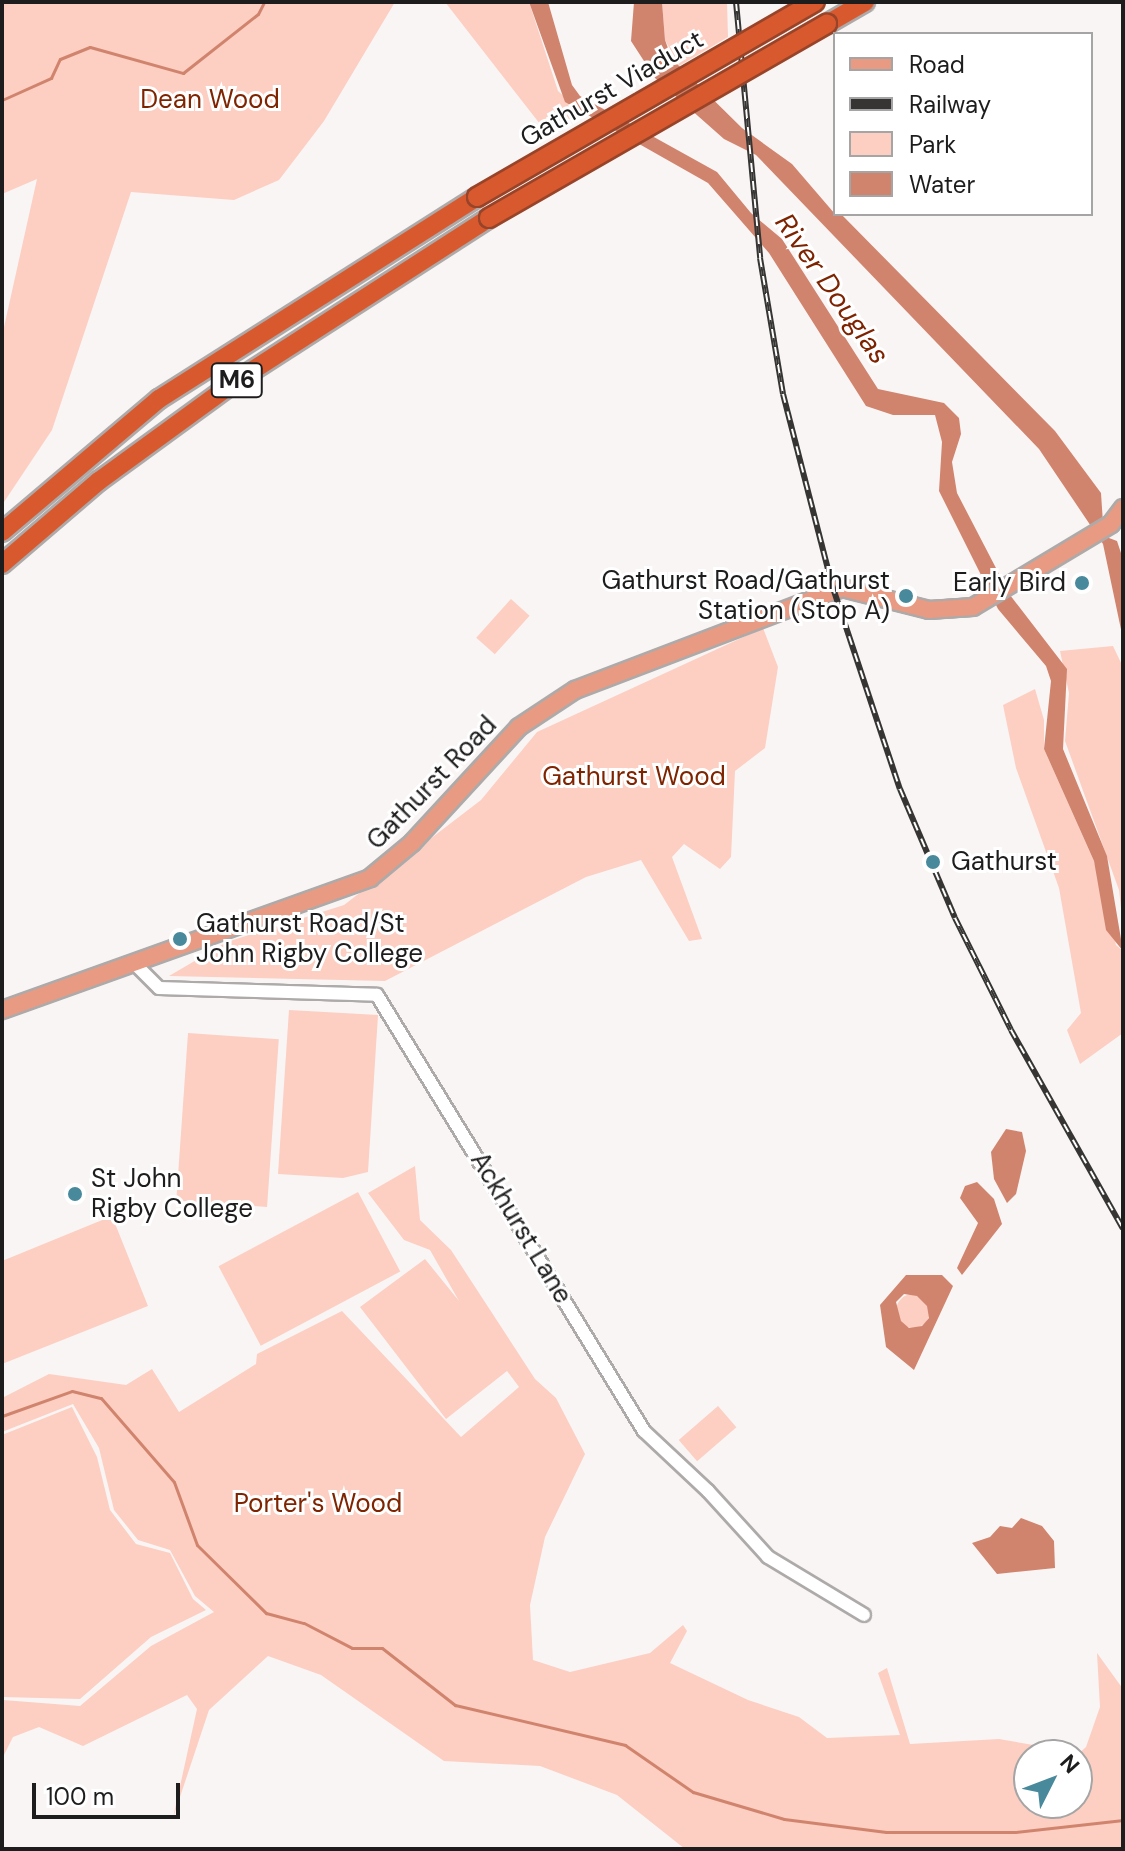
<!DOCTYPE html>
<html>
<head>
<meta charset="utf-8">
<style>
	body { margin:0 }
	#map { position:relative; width:1125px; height:1851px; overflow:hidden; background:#f9f5f4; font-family:"DM Sans",sans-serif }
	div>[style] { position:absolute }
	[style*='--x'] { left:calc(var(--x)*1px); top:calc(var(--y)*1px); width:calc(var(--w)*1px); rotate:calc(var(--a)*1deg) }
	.green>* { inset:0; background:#fccfc2; transform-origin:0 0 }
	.round { border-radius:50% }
	.water>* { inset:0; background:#d1846d }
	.stream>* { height:3px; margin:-1.5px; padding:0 1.5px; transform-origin:1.5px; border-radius:1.5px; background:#d1846d }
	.roads { filter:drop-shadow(2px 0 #adaaa9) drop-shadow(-2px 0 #adaaa9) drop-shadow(0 2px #adaaa9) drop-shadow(0 -2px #adaaa9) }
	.minor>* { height:12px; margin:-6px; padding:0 6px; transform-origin:6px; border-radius:6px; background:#fff }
	.major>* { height:16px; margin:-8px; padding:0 8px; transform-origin:8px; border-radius:8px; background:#e89b82 }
	.highway>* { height:18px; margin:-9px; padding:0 9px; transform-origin:9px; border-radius:9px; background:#d9592f }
	.rail>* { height:6px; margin-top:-3px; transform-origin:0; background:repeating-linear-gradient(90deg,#fff 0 9px,#363534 0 18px); box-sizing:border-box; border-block:2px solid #363534 }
	.bridges { filter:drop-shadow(2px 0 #984429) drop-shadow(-2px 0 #984429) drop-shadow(0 2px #984429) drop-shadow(0 -2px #984429) }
	.highway-bridge>* { height:18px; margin:-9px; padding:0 9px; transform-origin:9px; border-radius:9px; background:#d9592f }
	.dots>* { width:22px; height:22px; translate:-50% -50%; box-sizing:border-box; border:4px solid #fff; border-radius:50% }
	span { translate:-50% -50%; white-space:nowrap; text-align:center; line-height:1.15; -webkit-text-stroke:6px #fff; paint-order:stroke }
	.shield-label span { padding:2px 6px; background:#fff; border:2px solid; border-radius:6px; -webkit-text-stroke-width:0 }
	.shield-label { font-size:24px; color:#1e1d1d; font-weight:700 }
	.street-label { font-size:26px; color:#1e1d1d }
	.park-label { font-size:26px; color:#7f2400 }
	.poi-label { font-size:26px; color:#1e1d1d }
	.right { translate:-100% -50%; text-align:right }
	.left { translate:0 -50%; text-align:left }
	.water-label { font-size:28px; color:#7e2300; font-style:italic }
	.frame { position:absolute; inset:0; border:4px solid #1e1d1d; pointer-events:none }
	.legend { position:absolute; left:833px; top:32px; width:260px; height:184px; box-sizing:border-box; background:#fff; border:2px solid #a5a5a5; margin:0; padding:10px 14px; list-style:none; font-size:24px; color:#1e1d1d }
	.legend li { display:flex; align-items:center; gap:16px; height:40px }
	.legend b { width:40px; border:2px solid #a5a5a5 }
	.north { position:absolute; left:1013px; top:1739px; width:80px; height:80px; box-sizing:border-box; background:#fff; border:2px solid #a5a5a5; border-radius:50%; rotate:48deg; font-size:22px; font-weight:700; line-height:32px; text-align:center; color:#1e1d1d }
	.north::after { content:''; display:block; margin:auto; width:28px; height:36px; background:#48899b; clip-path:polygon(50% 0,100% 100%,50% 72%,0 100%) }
	.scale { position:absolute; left:32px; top:1783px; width:148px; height:36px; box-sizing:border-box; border:4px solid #1e1d1d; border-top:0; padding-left:10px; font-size:24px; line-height:28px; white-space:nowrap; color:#1e1d1d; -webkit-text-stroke:6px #fff; paint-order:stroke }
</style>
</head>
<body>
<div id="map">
	<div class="green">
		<i style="clip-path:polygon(7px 2px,395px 2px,324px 121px,279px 180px,234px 200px,131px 192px,52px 430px,2px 505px,2px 336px,37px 179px,2px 194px,2px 5px)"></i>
		<i style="clip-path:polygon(445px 2px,529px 2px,558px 91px,586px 116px,540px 124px)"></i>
		<i style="clip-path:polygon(662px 2px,727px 2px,728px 37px,679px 66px,665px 40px)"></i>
		<i style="left:511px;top:599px;width:25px;height:52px;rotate:42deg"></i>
		<i style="clip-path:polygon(763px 628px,778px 667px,765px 748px,735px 771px,731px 857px,720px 869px,684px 844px,672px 857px,702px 939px,689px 941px,641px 860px,586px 877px,385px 981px,169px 976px,227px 942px,344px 905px,481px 800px,537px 732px)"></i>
		<i style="clip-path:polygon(1113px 646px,1123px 667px,1123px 927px,1119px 890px,1065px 741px,1069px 693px,1060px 651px)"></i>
		<i style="clip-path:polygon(1035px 689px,1044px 720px,1044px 749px,1094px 861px,1116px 945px,1123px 951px,1123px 1033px,1080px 1064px,1067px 1030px,1081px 1013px,1059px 888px,1016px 768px,1003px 705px)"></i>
		<i style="clip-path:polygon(289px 1010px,378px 1015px,368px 1172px,343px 1178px,278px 1174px)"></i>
		<i style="left:188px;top:1033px;width:91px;height:168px;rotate:4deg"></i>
		<i style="clip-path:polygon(415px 1166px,420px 1220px,451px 1250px,535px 1379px,556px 1398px,585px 1454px,545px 1537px,530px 1605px,533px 1660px,570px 1672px,650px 1653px,683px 1625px,687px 1631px,670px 1663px,748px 1700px,799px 1717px,827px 1738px,900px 1735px,878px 1673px,887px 1668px,910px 1744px,999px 1739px,1033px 1745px,1050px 1755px,1029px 1755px,1029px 1803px,1077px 1803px,1077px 1755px,1086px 1747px,1100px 1707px,1097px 1653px,1123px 1689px,1123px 1849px,685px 1849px,617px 1795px,540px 1766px,444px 1761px,321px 1675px,268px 1656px,209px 1710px,173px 1818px,197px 1709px,187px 1695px,83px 1746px,39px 1727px,13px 1737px,2px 1759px,3px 1700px,80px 1706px,151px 1646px,214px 1612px,195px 1596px,170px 1550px,138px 1540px,114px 1510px,99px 1448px,73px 1404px,2px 1432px,2px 1398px,49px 1374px,126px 1385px,152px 1369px,179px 1412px,256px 1364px,257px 1354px,342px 1311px,461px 1437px,519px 1387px,507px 1371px,446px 1419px,360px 1307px,425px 1259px,459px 1301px,430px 1250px,404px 1240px,368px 1193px)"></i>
		<i style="left:358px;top:1192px;width:90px;height:158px;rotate:62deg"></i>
		<i style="clip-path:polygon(112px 1216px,148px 1306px,2px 1364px,2px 1261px)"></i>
		<i class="round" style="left:896px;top:1294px;width:34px;height:34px"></i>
		<i style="left:718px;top:1406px;width:28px;height:52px;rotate:49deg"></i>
		<i style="clip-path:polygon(72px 1407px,97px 1457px,110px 1510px,136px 1544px,170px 1553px,193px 1599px,206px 1610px,151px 1637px,80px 1699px,2px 1697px,2px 1435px)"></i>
	</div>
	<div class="water">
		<i style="clip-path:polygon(529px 2px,548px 2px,572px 85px,580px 96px,717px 172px,751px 213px,782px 239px,878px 389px,944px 403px,959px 418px,961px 434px,952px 462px,957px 493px,1010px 595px,1067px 669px,1063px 749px,1107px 856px,1123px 951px,1106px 930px,1094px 861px,1044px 749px,1051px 681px,1046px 666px,998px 609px,939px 491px,942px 442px,935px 415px,893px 415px,866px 406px,769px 253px,708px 183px,565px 102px)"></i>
		<i style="clip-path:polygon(634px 2px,662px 2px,665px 40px,672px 59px,742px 128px,792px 164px,835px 214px,841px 214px,1055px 431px,1101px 493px,1103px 523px,1109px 538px,1117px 541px,1123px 559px,1123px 639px,1103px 544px,1039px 449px,756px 155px,724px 139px,655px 78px,631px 41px)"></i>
		<i style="clip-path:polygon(1006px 1129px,1022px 1132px,1026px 1151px,1016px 1194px,1007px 1203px,994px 1179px,991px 1152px)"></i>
		<i style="clip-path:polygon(977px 1182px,994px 1199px,1002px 1224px,962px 1275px,957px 1268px,978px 1223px,960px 1198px,965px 1186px)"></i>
		<i style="clip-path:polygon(evenodd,906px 1275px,942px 1275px,953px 1286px,914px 1370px,886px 1347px,880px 1305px,906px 1275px,904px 1294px,917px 1296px,927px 1306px,929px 1318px,922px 1326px,909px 1328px,901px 1321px,896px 1302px,904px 1294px)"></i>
		<i style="clip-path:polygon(1021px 1518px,1042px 1526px,1054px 1541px,1055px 1568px,997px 1574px,972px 1543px,990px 1537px,1000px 1526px,1012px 1528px)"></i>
	</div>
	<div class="stream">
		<i style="--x:2;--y:100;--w:54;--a:-24.2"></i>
		<i style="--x:51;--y:78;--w:21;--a:-65"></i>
		<i style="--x:60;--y:59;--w:32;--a:-22"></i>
		<i style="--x:90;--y:47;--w:97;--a:15.6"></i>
		<i style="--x:183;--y:73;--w:95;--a:-38.2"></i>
		<i style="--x:258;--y:14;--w:13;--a:-63"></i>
		<i style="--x:2;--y:1416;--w:74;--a:-19.7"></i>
		<i style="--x:72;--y:1391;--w:30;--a:14"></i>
		<i style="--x:101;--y:1398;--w:111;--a:49"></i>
		<i style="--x:174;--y:1482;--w:67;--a:69.9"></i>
		<i style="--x:197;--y:1545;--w:97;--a:44.6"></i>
		<i style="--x:266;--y:1613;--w:39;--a:15"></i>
		<i style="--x:304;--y:1623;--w:54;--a:27.5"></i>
		<i style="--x:352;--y:1648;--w:30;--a:0"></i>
		<i style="--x:382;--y:1648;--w:93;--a:38"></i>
		<i style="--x:455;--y:1705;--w:175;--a:13.2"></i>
		<i style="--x:625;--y:1745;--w:83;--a:34.7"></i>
		<i style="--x:693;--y:1792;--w:95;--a:16.5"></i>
		<i style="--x:784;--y:1819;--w:103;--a:7.3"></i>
		<i style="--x:886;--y:1832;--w:129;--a:0"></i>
		<i style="--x:1015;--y:1832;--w:109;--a:-6.3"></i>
	</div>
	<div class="roads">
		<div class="minor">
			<i style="--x:135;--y:964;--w:34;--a:45"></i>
			<i style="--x:159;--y:988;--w:218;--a:1.8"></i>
			<i style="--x:377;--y:995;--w:511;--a:58.52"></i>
			<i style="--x:644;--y:1431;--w:88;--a:43.2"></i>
			<i style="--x:708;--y:1491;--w:89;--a:47.7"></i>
			<i style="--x:768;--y:1557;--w:112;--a:31.1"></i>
		</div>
		<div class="major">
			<i style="--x:2;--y:1010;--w:391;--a:-19.7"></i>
			<i style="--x:370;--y:878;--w:55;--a:-39.8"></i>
			<i style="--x:412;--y:843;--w:158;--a:-47.3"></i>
			<i style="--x:519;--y:727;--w:67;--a:-33.5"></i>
			<i style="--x:575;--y:690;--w:286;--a:-20.9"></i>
			<i style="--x:842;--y:588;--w:90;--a:14.2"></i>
			<i style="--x:929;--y:610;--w:44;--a:-3.9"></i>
			<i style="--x:973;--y:607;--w:161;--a:-31"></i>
			<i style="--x:1111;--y:524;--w:20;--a:-53"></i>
		</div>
		<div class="highway">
			<i style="--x:827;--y:24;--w:44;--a:-30.1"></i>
			<i style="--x:2;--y:532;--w:206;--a:-40.3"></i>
			<i style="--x:159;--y:399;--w:377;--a:-32.4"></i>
			<i style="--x:2;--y:564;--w:128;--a:-40.6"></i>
			<i style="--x:99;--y:481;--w:170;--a:-36.1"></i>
			<i style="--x:236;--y:381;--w:301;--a:-32.8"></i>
		</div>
	</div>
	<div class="rail">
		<i style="--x:736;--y:2;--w:257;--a:84.6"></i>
		<i style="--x:760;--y:258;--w:138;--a:80.4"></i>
		<i style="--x:783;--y:394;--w:197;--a:75.6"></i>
		<i style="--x:832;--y:585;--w:215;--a:71.6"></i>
		<i style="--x:900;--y:789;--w:140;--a:66.9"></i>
		<i style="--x:955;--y:918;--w:125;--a:63.4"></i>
		<i style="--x:1011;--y:1030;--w:228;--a:60.6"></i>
	</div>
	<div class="bridges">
		<div class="highway-bridge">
			<i style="--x:477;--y:197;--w:390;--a:-30"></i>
			<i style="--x:489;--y:218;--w:390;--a:-29.9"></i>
		</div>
	</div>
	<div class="dots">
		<i style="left:1082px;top:583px;background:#48899b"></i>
		<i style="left:906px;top:596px;background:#48899b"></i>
		<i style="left:933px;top:862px;background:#48899b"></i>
		<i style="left:180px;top:939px;background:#48899b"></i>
		<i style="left:75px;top:1194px;background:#48899b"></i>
	</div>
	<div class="shield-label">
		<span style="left:237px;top:380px">M6</span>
	</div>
	<div class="street-label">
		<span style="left:612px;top:89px;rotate:-30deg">Gathurst Viaduct</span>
		<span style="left:432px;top:783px;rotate:-46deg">Gathurst Road</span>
		<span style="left:521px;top:1228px;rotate:59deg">Ackhurst Lane</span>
	</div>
	<div class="park-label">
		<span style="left:210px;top:100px">Dean Wood</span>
		<span style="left:634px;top:777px">Gathurst Wood</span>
		<span style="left:318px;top:1504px">Porter's Wood</span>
	</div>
	<div class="poi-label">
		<span class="right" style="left:890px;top:596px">Gathurst Road/Gathurst<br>Station (Stop A)</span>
		<span class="right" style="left:1066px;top:583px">Early Bird</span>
		<span class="left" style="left:951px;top:862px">Gathurst</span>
		<span class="left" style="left:196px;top:939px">Gathurst Road/St<br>John Rigby College</span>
		<span class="left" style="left:91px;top:1194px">St John<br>Rigby College</span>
	</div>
	<div class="water-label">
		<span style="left:832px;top:289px;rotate:55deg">River Douglas</span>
	</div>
	<div class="frame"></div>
	<ul class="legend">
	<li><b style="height:10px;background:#e89b82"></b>Road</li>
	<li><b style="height:10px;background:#363534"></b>Railway</li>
	<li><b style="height:22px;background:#fccfc2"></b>Park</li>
	<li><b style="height:22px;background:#d1846d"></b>Water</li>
	</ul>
	<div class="north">N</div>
	<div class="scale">100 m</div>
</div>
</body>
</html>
